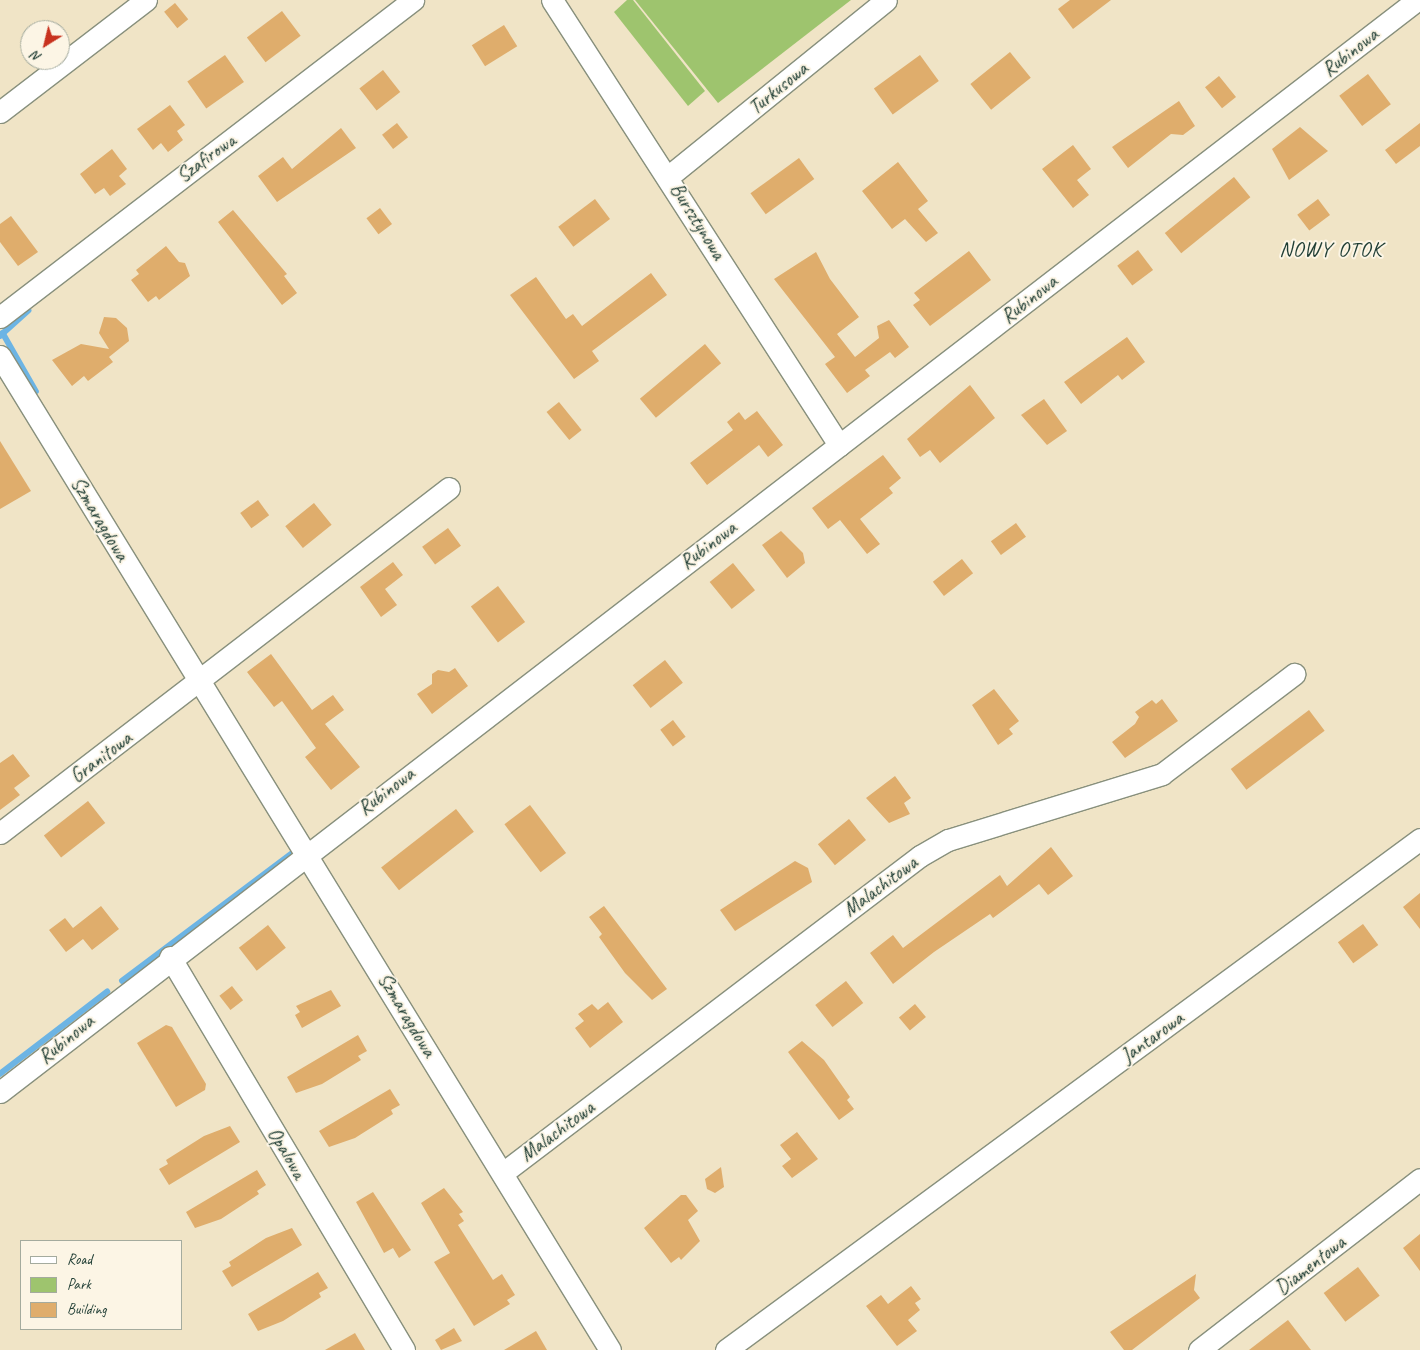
<!DOCTYPE html>
<html>
<head>
<meta charset="utf-8">
<style>
	body { margin:0 }
	#map { position:relative; width:1420px; height:1350px; overflow:hidden; background:#f0e4c6; font-family:Caveat,sans-serif }
	div>[style] { position:absolute }
	[style*='--x'] { left:calc(var(--x)*1px); top:calc(var(--y)*1px); width:calc(var(--w)*1px); rotate:calc(var(--a)*1deg) }
	.green>* { inset:0; background:#9ec46e }
	.stream>* { height:5.5px; margin:-2.75px; padding:0 2.75px; transform-origin:2.75px; border-radius:2.75px; background:#6cb4e4 }
	.building>* { inset:0; background:#dfad6c; transform-origin:0 0 }
	.roads { filter:drop-shadow(1px 0 #88907d) drop-shadow(-1px 0 #88907d) drop-shadow(0 1px #88907d) drop-shadow(0 -1px #88907d) }
	.minor>* { height:21px; margin:-10.5px; padding:0 10.5px; transform-origin:10.5px; border-radius:10.5px; background:#fff }
	span { translate:-50% -50%; white-space:nowrap; text-align:center; line-height:1.15; -webkit-text-stroke:4px #fcf5e5; paint-order:stroke }
	.street-label { font-size:20px; color:#1f3d34 }
	.neighbourhood-label { font-size:21px; color:#1f3d34; letter-spacing:1px }
	.legend { position:absolute; left:20px; top:1240px; width:162px; height:90px; box-sizing:border-box; background:#fcf5e5; border:1px solid #a4ab9e; margin:0; padding:6px 9px; list-style:none; font-size:15px; color:#1f3d34 }
	.legend li { display:flex; align-items:center; gap:10px; height:25px }
	.legend b { width:25px; border:1px solid #a4ab9e }
	.north { position:absolute; left:20px; top:20px; width:50px; height:50px; box-sizing:border-box; background:#fcf5e5; border:1px solid #a4ab9e; border-radius:50%; rotate:216deg; font-size:14px; font-weight:700; line-height:20px; text-align:center; color:#1f3d34 }
	.north::after { content:''; display:block; margin:auto; width:18px; height:22px; background:#c8321e; clip-path:polygon(50% 0,100% 100%,50% 72%,0 100%) }
</style>
</head>
<body>
<div id="map">
	<div class="green">
		<i style="clip-path:polygon(627px 0,633px 0,705px 91px,688px 106px,614px 12px)"></i>
		<i style="clip-path:polygon(635px 0,851px 0,718px 103px)"></i>
	</div>
	<div class="stream">
		<i style="--x:3;--y:333;--w:67;--a:60.4"></i>
		<i style="--x:0;--y:336;--w:38;--a:-42"></i>
		<i style="--x:122;--y:981;--w:216;--a:-36.9"></i>
		<i style="--x:0;--y:1074;--w:135;--a:-37.5"></i>
	</div>
	<div class="building">
		<i style="clip-path:polygon(1070px 0,1111px 0,1073px 29px,1058px 9px)"></i>
		<i style="left:175px;top:3px;width:21px;height:14px;rotate:51deg"></i>
		<i style="left:282px;top:11px;width:31px;height:44px;rotate:53deg"></i>
		<i style="left:504px;top:25px;width:25px;height:38px;rotate:58deg"></i>
		<i style="left:1010px;top:52px;width:33px;height:51px;rotate:51deg"></i>
		<i style="left:225px;top:55px;width:33px;height:46px;rotate:55deg"></i>
		<i style="left:920px;top:55px;width:32px;height:57px;rotate:54deg"></i>
		<i style="left:383px;top:70px;width:28px;height:30px;rotate:52deg"></i>
		<i style="left:1368px;top:74px;width:38px;height:36px;rotate:53deg"></i>
		<i style="left:1219px;top:76px;width:27px;height:18px;rotate:51deg"></i>
		<i style="clip-path:polygon(1179px 101px,1195px 126px,1183px 135px,1171px 134px,1128px 168px,1112px 147px)"></i>
		<i style="clip-path:polygon(170px 105px,185px 125px,177px 131px,183px 140px,168px 152px,161px 143px,153px 150px,137px 129px)"></i>
		<i style="left:397px;top:123px;width:18px;height:19px;rotate:52deg"></i>
		<i style="clip-path:polygon(1420px 123px,1420px 146px,1396px 164px,1385px 150px)"></i>
		<i style="clip-path:polygon(1300px 127px,1328px 151px,1289px 180px,1272px 149px)"></i>
		<i style="clip-path:polygon(341px 128px,356px 148px,277px 202px,258px 176px,283px 157px,292px 169px)"></i>
		<i style="clip-path:polygon(1073px 145px,1091px 169px,1077px 180px,1089px 195px,1073px 208px,1042px 169px)"></i>
		<i style="clip-path:polygon(112px 149px,127px 169px,119px 176px,126px 184px,110px 196px,104px 188px,95px 194px,80px 174px)"></i>
		<i style="left:799px;top:158px;width:26px;height:60px;rotate:54deg"></i>
		<i style="clip-path:polygon(898px 162px,928px 201px,918px 209px,938px 233px,926px 242px,905px 219px,892px 229px,862px 191px)"></i>
		<i style="left:1234px;top:177px;width:26px;height:89px;rotate:51deg"></i>
		<i style="left:595px;top:199px;width:25px;height:46px;rotate:53deg"></i>
		<i style="left:1318px;top:199px;width:20px;height:26px;rotate:53deg"></i>
		<i style="left:380px;top:208px;width:20px;height:17px;rotate:53deg"></i>
		<i style="clip-path:polygon(233px 210px,287px 274px,284px 276px,297px 293px,282px 305px,218px 222px)"></i>
		<i style="clip-path:polygon(11px 216px,38px 252px,18px 266px,0 242px,0 224px)"></i>
		<i style="clip-path:polygon(166px 246px,179px 262px,185px 263px,190px 276px,159px 300px,156px 296px,148px 302px,131px 280px,139px 274px,136px 270px)"></i>
		<i style="left:1138px;top:250px;width:25px;height:26px;rotate:53deg"></i>
		<i style="clip-path:polygon(969px 251px,991px 280px,930px 326px,913px 305px,920px 300px,914px 293px)"></i>
		<i style="clip-path:polygon(816px 252px,830px 279px,859px 317px,837px 334px,855px 357px,879px 338px,877px 326px,889px 320px,909px 347px,895px 358px,890px 352px,865px 370px,870px 376px,847px 393px,825px 364px,835px 357px,774px 279px)"></i>
		<i style="clip-path:polygon(651px 273px,667px 295px,592px 351px,599px 361px,574px 379px,510px 295px,536px 277px,566px 319px,573px 314px,582px 326px)"></i>
		<i style="clip-path:polygon(104px 317px,116px 318px,127px 328px,129px 341px,109px 357px,113px 362px,88px 381px,84px 376px,72px 386px,52px 360px,81px 344px,109px 349px,99px 333px)"></i>
		<i style="clip-path:polygon(1127px 337px,1145px 362px,1122px 380px,1118px 375px,1081px 404px,1064px 382px)"></i>
		<i style="left:705px;top:344px;width:25px;height:85px;rotate:50deg"></i>
		<i style="clip-path:polygon(970px 385px,995px 418px,940px 463px,930px 450px,920px 457px,907px 439px)"></i>
		<i style="clip-path:polygon(1044px 399px,1067px 431px,1047px 445px,1021px 415px)"></i>
		<i style="left:559px;top:402px;width:36px;height:16px;rotate:51deg"></i>
		<i style="clip-path:polygon(757px 411px,783px 445px,768px 457px,759px 445px,707px 485px,690px 463px,733px 430px,727px 422px,739px 412px,745px 420px)"></i>
		<i style="clip-path:polygon(0 441px,31px 491px,0 509px)"></i>
		<i style="clip-path:polygon(883px 455px,901px 478px,889px 488px,893px 493px,860px 519px,880px 544px,867px 554px,840px 520px,828px 529px,812px 508px)"></i>
		<i style="left:258px;top:500px;width:19px;height:22px;rotate:54deg"></i>
		<i style="left:314px;top:503px;width:28px;height:37px;rotate:51deg"></i>
		<i style="left:1016px;top:523px;width:17px;height:31px;rotate:54deg"></i>
		<i style="left:448px;top:528px;width:22px;height:32px;rotate:54deg"></i>
		<i style="clip-path:polygon(781px 531px,803px 553px,805px 563px,787px 578px,762px 545px)"></i>
		<i style="left:962px;top:559px;width:18px;height:37px;rotate:52deg"></i>
		<i style="clip-path:polygon(393px 562px,403px 575px,385px 589px,397px 605px,381px 617px,360px 587px)"></i>
		<i style="left:733px;top:563px;width:35px;height:30px;rotate:51deg"></i>
		<i style="left:498px;top:586px;width:45px;height:34px;rotate:53deg"></i>
		<i style="clip-path:polygon(271px 654px,312px 710px,333px 695px,344px 710px,325px 724px,360px 767px,331px 790px,305px 757px,316px 748px,282px 701px,274px 707px,247px 672px)"></i>
		<i style="left:665px;top:660px;width:29px;height:41px;rotate:52deg"></i>
		<i style="clip-path:polygon(455px 668px,468px 686px,432px 714px,417px 694px,432px 684px,432px 674px,438px 670px,449px 672px)"></i>
		<i style="clip-path:polygon(994px 689px,1019px 721px,1009px 729px,1013px 734px,998px 745px,972px 705px)"></i>
		<i style="clip-path:polygon(1162px 699px,1178px 721px,1125px 758px,1112px 742px,1135px 724px,1139px 717px,1135px 712px,1152px 700px,1156px 704px)"></i>
		<i style="left:1309px;top:710px;width:26px;height:98px;rotate:53deg"></i>
		<i style="left:673px;top:720px;width:21px;height:16px;rotate:53deg"></i>
		<i style="clip-path:polygon(13px 754px,30px 776px,14px 788px,20px 795px,0 810px,0 763px)"></i>
		<i style="clip-path:polygon(895px 776px,911px 798px,904px 803px,910px 814px,889px 823px,866px 798px)"></i>
		<i style="left:88px;top:801px;width:28px;height:56px;rotate:52deg"></i>
		<i style="left:530px;top:805px;width:60px;height:32px;rotate:53deg"></i>
		<i style="left:456px;top:809px;width:29px;height:95px;rotate:52deg"></i>
		<i style="left:849px;top:819px;width:27px;height:40px;rotate:51deg"></i>
		<i style="clip-path:polygon(1051px 847px,1073px 876px,1048px 895px,1039px 884px,993px 918px,990px 914px,934px 952px,893px 984px,870px 953px,893px 935px,903px 948px,1000px 875px,1007px 886px)"></i>
		<i style="clip-path:polygon(795px 861px,808px 868px,812px 882px,735px 931px,720px 910px)"></i>
		<i style="clip-path:polygon(1420px 893px,1420px 929px,1403px 907px)"></i>
		<i style="clip-path:polygon(101px 906px,119px 929px,92px 950px,83px 939px,66px 952px,49px 930px,65px 918px,73px 928px)"></i>
		<i style="clip-path:polygon(604px 906px,667px 989px,652px 1000px,625px 973px,599px 937px,602px 934px,589px 917px)"></i>
		<i style="left:1363px;top:924px;width:26px;height:31px;rotate:54deg"></i>
		<i style="left:268px;top:925px;width:29px;height:37px;rotate:52deg"></i>
		<i style="left:846px;top:981px;width:28px;height:39px;rotate:52deg"></i>
		<i style="left:232px;top:986px;width:18px;height:16px;rotate:52deg"></i>
		<i style="clip-path:polygon(331px 990px,341px 1006px,302px 1028px,295px 1015px,300px 1012px,296px 1006px)"></i>
		<i style="clip-path:polygon(608px 1002px,623px 1022px,590px 1048px,575px 1028px,584px 1021px,578px 1014px,592px 1004px,598px 1010px)"></i>
		<i style="left:915px;top:1004px;width:17px;height:21px;rotate:50deg"></i>
		<i style="clip-path:polygon(166px 1025px,172px 1027px,206px 1084px,205px 1090px,176px 1107px,137px 1043px)"></i>
		<i style="clip-path:polygon(358px 1035px,367px 1051px,358px 1056px,361px 1060px,322px 1084px,296px 1093px,287px 1077px)"></i>
		<i style="clip-path:polygon(802px 1041px,824px 1060px,850px 1097px,847px 1100px,854px 1109px,839px 1120px,788px 1052px)"></i>
		<i style="clip-path:polygon(390px 1089px,400px 1105px,391px 1110px,393px 1114px,355px 1138px,329px 1147px,319px 1131px)"></i>
		<i style="clip-path:polygon(230px 1126px,240px 1142px,169px 1185px,159px 1169px,168px 1164px,166px 1160px,204px 1136px)"></i>
		<i style="clip-path:polygon(797px 1132px,818px 1159px,792px 1178px,782px 1166px,791px 1159px,780px 1145px)"></i>
		<i style="clip-path:polygon(721px 1167px,724px 1187px,715px 1193px,707px 1189px,705px 1179px)"></i>
		<i style="clip-path:polygon(257px 1170px,266px 1185px,257px 1191px,259px 1194px,221px 1219px,195px 1228px,186px 1212px)"></i>
		<i style="clip-path:polygon(444px 1188px,463px 1212px,459px 1214px,464px 1221px,458px 1225px,493px 1280px,502px 1274px,515px 1295px,507px 1300px,510px 1304px,474px 1326px,434px 1262px,450px 1253px,421px 1203px)"></i>
		<i style="clip-path:polygon(373px 1192px,411px 1250px,399px 1258px,393px 1248px,384px 1253px,356px 1202px)"></i>
		<i style="clip-path:polygon(681px 1195px,686px 1195px,698px 1211px,688px 1220px,700px 1241px,681px 1260px,679px 1257px,671px 1263px,644px 1228px)"></i>
		<i style="clip-path:polygon(292px 1228px,302px 1245px,232px 1287px,222px 1271px,231px 1266px,229px 1262px,266px 1238px)"></i>
		<i style="clip-path:polygon(1420px 1234px,1420px 1271px,1403px 1248px)"></i>
		<i style="left:1358px;top:1267px;width:36px;height:43px;rotate:53deg"></i>
		<i style="clip-path:polygon(318px 1272px,328px 1288px,319px 1293px,321px 1297px,283px 1321px,258px 1331px,248px 1314px)"></i>
		<i style="clip-path:polygon(1196px 1274px,1194px 1290px,1200px 1298px,1132px 1350px,1124px 1350px,1110px 1332px)"></i>
		<i style="clip-path:polygon(911px 1286px,921px 1299px,915px 1303px,920px 1310px,908px 1320px,917px 1331px,897px 1346px,866px 1306px,881px 1295px,888px 1304px)"></i>
		<i style="clip-path:polygon(1288px 1320px,1311px 1350px,1249px 1350px,1271px 1333px)"></i>
		<i style="clip-path:polygon(454px 1328px,462px 1341px,441px 1350px,435px 1340px)"></i>
		<i style="clip-path:polygon(536px 1331px,547px 1350px,504px 1350px)"></i>
		<i style="clip-path:polygon(355px 1333px,365px 1350px,325px 1350px)"></i>
	</div>
	<div class="roads">
		<div class="minor">
			<i style="--x:552;--y:0;--w:530;--a:57.18"></i>
			<i style="--x:0;--y:112;--w:184;--a:-37.5"></i>
			<i style="--x:669;--y:176;--w:279;--a:-39"></i>
			<i style="--x:0;--y:317;--w:521;--a:-37.51"></i>
			<i style="--x:0;--y:356;--w:1166;--a:58.46"></i>
			<i style="--x:0;--y:833;--w:566;--a:-37.54"></i>
			<i style="--x:170;--y:957;--w:457;--a:59.2"></i>
			<i style="--x:0;--y:1092;--w:1789;--a:-37.62"></i>
			<i style="--x:504;--y:1172;--w:522;--a:-37.22"></i>
			<i style="--x:920;--y:856;--w:32;--a:-30"></i>
			<i style="--x:948;--y:840;--w:224;--a:-17.1"></i>
			<i style="--x:1162;--y:774;--w:166;--a:-37.1"></i>
			<i style="--x:726;--y:1350;--w:862;--a:-36.36"></i>
			<i style="--x:1199;--y:1350;--w:279;--a:-37.7"></i>
		</div>
	</div>
	<div class="street-label">
		<span style="left:1350px;top:52px;rotate:-38deg">Rubinowa</span>
		<span style="left:778px;top:88px;rotate:-39deg">Turkusowa</span>
		<span style="left:206px;top:158px;rotate:-37deg">Szafirowa</span>
		<span style="left:698px;top:221px;rotate:58deg">Bursztynowa</span>
		<span style="left:1029px;top:299px;rotate:-38deg">Rubinowa</span>
		<span style="left:100px;top:519px;rotate:59deg">Szmaragdowa</span>
		<span style="left:708px;top:545px;rotate:-37deg">Rubinowa</span>
		<span style="left:101px;top:757px;rotate:-37deg">Granitowa</span>
		<span style="left:386px;top:791px;rotate:-37deg">Rubinowa</span>
		<span style="left:880px;top:886px;rotate:-37deg">Malachitowa</span>
		<span style="left:407px;top:1015px;rotate:59deg">Szmaragdowa</span>
		<span style="left:1152px;top:1037px;rotate:-36deg">Jantarowa</span>
		<span style="left:66px;top:1039px;rotate:-39deg">Rubinowa</span>
		<span style="left:557px;top:1131px;rotate:-37deg">Malachitowa</span>
		<span style="left:287px;top:1153px;rotate:59deg">Opalowa</span>
		<span style="left:1310px;top:1265px;rotate:-38deg">Diamentowa</span>
	</div>
	<div class="neighbourhood-label">
		<span style="left:1331px;top:249px">NOWY OTOK</span>
	</div>
	<ul class="legend">
	<li><b style="height:6px;background:#fff"></b>Road</li>
	<li><b style="height:14px;background:#9ec46e"></b>Park</li>
	<li><b style="height:14px;background:#dfad6c"></b>Building</li>
	</ul>
	<div class="north">N</div>
</div>
</body>
</html>
